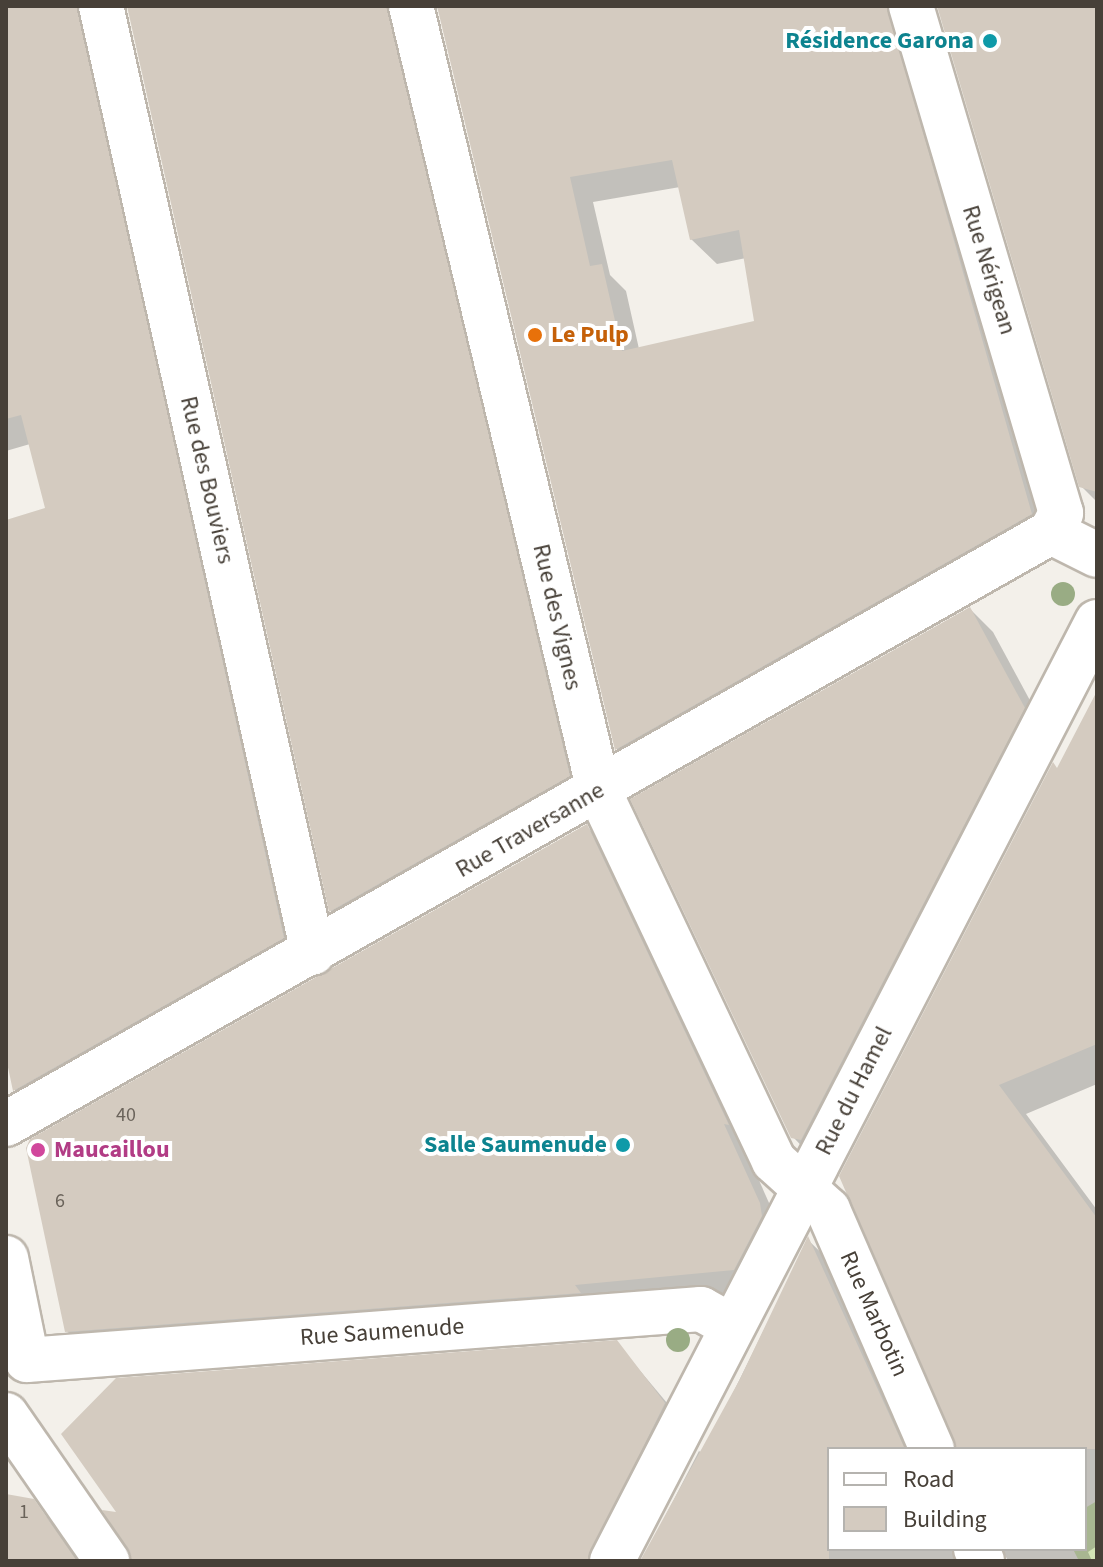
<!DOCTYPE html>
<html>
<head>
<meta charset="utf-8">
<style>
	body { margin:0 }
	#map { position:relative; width:1103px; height:1567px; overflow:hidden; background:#f3f0ea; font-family:"Source Sans 3",sans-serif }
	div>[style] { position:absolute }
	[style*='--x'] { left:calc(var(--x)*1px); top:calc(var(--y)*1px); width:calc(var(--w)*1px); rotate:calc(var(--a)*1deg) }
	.green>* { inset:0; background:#d3e4b6 }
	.shadow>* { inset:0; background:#0003 }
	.building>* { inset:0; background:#d4cbc0 }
	.roads { filter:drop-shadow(2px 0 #beb7ad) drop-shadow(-2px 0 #beb7ad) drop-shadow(0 2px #beb7ad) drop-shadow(0 -2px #beb7ad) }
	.street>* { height:44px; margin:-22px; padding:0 22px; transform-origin:22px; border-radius:22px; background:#fff }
	.trees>* { width:24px; height:24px; margin:-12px; border-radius:50%; background:#99ac84 }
	.dots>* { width:22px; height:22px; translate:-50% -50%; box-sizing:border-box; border:4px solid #fff; border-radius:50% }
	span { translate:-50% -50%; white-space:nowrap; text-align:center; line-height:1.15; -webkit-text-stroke:8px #fff; paint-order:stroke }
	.number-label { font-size:20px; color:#6a635a }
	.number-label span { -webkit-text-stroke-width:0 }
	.culture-label { font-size:24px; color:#0d838f; font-weight:700 }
	.right { translate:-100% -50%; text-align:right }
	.street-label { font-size:24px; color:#474038 }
	.food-label { font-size:24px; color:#c56008; font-weight:700 }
	.left { translate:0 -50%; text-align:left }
	.hotel-label { font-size:24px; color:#b23c85; font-weight:700 }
	.frame { position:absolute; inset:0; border:8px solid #474038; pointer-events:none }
	.legend { position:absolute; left:827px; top:1447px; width:260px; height:104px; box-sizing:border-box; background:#fff; border:2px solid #b5b3af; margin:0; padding:10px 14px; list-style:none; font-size:24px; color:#474038 }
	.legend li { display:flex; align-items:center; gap:16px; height:40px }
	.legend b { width:40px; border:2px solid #b5b3af }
</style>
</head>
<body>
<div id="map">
	<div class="green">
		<i style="clip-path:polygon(1097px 1501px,1097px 1561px,1079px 1561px,1073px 1549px,1085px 1549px,1085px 1508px)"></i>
	</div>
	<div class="shadow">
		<i style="clip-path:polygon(evenodd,6px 6px,1097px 6px,1097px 502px,1081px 486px,939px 6px,929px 7px,1058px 536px,642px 774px,617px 749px,439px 8px,419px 12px,594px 801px,356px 936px,331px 911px,129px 6px,120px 6px,308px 963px,40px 1115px,15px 1090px,6px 1049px,6px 521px,48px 510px,30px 444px,6px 451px,6px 6px,680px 187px,691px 239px,717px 264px,746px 258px,756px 322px,639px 349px,626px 291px,610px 275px,593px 202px,680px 187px)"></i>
		<i style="clip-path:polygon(970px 609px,993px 632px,1047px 732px,816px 1161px,793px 1137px)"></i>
		<i style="clip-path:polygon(1097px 695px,1097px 1084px,1026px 1114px,1097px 1210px,1097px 1546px,1088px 1552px,1092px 1561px,1008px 1561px,1005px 1555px,995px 1554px,987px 1561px,642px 1561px,699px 1451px,703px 1454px,808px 1240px,836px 1267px,919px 1449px,829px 1449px,829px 1549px,1085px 1549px,1085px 1449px,956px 1449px,957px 1439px,841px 1176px)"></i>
		<i style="clip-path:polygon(586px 826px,612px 852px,787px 1243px,760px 1295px,93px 1357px,67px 1331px)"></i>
		<i style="clip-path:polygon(616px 1342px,693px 1434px,627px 1561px,133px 1561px,120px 1515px)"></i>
		<i style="clip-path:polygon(6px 1496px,33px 1501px,83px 1561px,6px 1561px)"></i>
	</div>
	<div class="building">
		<i style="clip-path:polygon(6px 6px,77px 6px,284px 938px,13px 1091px,6px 1058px,6px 520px,45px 508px,21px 415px,6px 419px)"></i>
		<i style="clip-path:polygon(127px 6px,387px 6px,570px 776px,329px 912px)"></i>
		<i style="clip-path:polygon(evenodd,437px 6px,887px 6px,1032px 514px,615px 750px,437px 6px,672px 160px,690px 240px,739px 230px,754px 321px,622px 351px,602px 264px,590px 266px,570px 177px,672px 160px)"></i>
		<i style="clip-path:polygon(937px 6px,1097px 6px,1097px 492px,1079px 487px)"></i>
		<i style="clip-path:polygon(970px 607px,1025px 708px,801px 1140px,791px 1138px,630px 799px)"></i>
		<i style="clip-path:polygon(1097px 691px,1097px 1044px,999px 1085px,1097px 1218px,1097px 1449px,957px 1449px,839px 1176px,1053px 762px,1057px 768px)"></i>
		<i style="clip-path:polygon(587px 824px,729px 1125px,724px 1124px,760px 1203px,762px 1216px,734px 1270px,575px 1285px,581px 1293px,65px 1332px,26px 1148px,30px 1139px)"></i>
		<i style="clip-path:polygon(808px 1236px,905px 1449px,829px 1449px,829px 1561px,640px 1561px,740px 1379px)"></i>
		<i style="clip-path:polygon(617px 1340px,665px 1403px,587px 1561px,132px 1561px,102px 1510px,116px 1512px,61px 1434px,116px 1378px)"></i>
		<i style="clip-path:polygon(6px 1494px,34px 1499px,77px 1561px,6px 1561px)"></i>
	</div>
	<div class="roads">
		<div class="street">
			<i style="--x:101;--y:6;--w:970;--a:77.38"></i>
			<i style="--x:411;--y:6;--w:807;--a:76.53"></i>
			<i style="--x:599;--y:791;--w:409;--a:64.7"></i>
			<i style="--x:774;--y:1161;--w:73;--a:42.2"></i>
			<i style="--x:828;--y:1210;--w:261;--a:66.5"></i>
			<i style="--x:911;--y:6;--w:529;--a:73.52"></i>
			<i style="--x:1061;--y:513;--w:21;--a:118"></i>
			<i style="--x:1051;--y:532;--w:51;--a:26.6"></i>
			<i style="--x:6;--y:1124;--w:1201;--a:-29.53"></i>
			<i style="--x:6;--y:1258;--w:104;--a:78.4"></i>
			<i style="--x:27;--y:1360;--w:676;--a:-4.33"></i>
			<i style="--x:701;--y:1309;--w:35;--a:29"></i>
			<i style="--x:6;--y:1415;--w:178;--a:55.3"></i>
			<i style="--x:976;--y:1549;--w:13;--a:63"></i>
			<i style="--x:612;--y:1561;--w:1057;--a:-62.68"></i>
		</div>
	</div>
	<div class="trees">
		<i style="left:1063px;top:594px"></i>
		<i style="left:678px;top:1340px"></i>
	</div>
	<div class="dots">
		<i style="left:990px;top:41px;background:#0f9aa8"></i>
		<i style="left:535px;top:335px;background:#e8710a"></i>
		<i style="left:623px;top:1145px;background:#0f9aa8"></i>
		<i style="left:38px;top:1150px;background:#d1479c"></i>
	</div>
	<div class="number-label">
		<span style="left:126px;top:1115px">40</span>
		<span style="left:60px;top:1201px">6</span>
		<span style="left:24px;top:1512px">1</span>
	</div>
	<div class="culture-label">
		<span class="right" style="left:974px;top:41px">Résidence Garona</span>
		<span class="right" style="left:607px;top:1145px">Salle Saumenude</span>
	</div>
	<div class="street-label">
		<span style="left:989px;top:270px;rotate:73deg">Rue Nérigean</span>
		<span style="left:207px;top:480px;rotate:77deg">Rue des Bouviers</span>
		<span style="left:557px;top:617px;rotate:77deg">Rue des Vignes</span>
		<span style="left:530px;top:830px;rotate:-30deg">Rue Traversanne</span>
		<span style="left:854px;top:1091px;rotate:-63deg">Rue du Hamel</span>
		<span style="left:874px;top:1314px;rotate:66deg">Rue Marbotin</span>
		<span style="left:382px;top:1332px;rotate:-4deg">Rue Saumenude</span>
	</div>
	<div class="food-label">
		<span class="left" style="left:551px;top:335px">Le Pulp</span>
	</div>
	<div class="hotel-label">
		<span class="left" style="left:54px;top:1150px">Maucaillou</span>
	</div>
	<div class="frame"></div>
	<ul class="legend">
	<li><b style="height:10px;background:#fff"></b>Road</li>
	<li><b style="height:22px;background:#d4cbc0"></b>Building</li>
	</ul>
</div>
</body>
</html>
